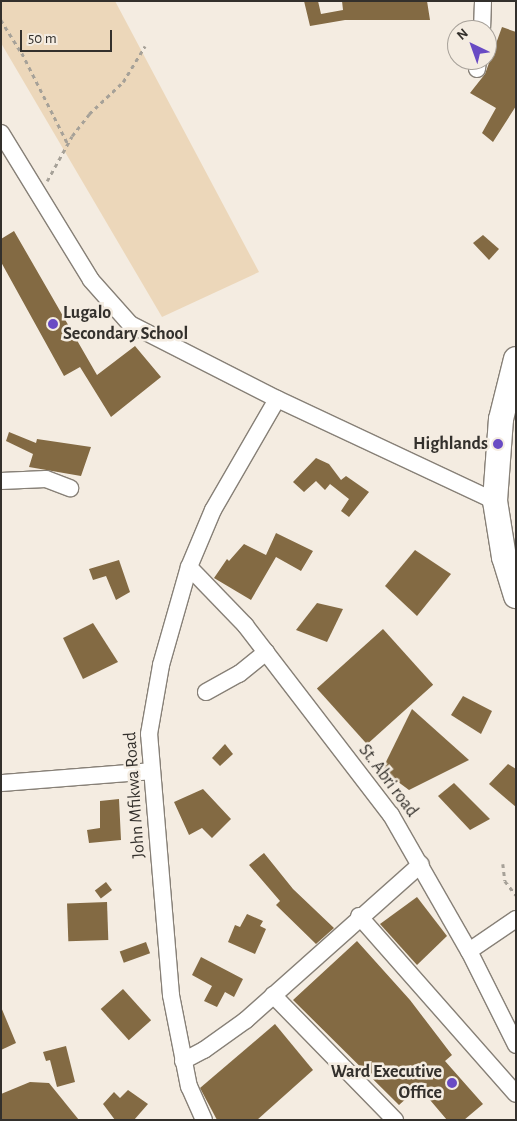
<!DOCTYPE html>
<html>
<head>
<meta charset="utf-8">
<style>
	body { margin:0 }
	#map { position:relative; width:517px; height:1121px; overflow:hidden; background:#f4ece1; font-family:"Alegreya Sans",sans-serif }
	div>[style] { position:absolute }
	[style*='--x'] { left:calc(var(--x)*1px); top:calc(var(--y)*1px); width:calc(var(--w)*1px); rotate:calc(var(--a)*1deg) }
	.green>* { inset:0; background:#ecd7ba }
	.building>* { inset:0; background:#836a43; transform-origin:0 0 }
	.path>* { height:2.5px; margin-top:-1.25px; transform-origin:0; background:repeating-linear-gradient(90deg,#a6a198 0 4px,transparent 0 8px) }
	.roads { filter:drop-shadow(1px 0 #878077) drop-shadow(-1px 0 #878077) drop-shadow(0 1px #878077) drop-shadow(0 -1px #878077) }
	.minor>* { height:16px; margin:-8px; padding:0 8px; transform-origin:8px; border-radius:8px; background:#fff }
	.highway>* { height:24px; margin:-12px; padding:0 12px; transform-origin:12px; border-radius:12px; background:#fff }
	.dots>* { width:14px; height:14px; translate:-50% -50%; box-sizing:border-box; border:2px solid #f4ece1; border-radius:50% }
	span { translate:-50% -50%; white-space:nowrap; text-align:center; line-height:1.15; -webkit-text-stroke:5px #f4ece1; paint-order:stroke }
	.poi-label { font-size:18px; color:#33302c; font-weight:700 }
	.left { translate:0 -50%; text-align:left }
	.right { translate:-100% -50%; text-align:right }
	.street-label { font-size:18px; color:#33302c }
	.frame { position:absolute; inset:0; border:2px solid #33302c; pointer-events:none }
	.north { position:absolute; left:447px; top:20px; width:50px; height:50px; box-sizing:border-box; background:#f4ece1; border:1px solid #a7a199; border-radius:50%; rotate:318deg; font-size:14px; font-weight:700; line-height:20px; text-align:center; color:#33302c }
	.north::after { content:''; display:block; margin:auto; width:18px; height:22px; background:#694bc4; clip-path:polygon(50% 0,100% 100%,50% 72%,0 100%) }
	.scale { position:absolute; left:20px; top:30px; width:92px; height:22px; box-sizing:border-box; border:2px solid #33302c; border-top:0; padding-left:6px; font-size:15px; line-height:18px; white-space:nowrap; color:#33302c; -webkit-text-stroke:4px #f4ece1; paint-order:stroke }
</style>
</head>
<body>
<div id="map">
	<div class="green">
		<i style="clip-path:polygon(1px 1px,115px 1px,259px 272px,162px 317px,1px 43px)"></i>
	</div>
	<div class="building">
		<i style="clip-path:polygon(304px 1px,318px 1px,321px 14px,343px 10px,342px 1px,427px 1px,430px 20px,345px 20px,310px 26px)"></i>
		<i style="clip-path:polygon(502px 27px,516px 32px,516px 106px,493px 142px,482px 133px,496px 108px,470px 93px,485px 74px)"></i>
		<i style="clip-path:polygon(14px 231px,97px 375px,135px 346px,161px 377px,111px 417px,80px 367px,64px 376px,1px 262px,1px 239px)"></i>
		<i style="clip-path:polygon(483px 235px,499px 249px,489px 260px,473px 243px)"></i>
		<i style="clip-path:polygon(9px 432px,36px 443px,37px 439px,91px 447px,81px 476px,29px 467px,33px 454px,6px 441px)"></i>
		<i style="clip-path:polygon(316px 458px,329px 464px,341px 480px,346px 476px,369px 492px,349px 517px,341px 511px,349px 499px,330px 484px,325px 490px,316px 481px,304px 492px,293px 482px)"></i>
		<i style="clip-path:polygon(276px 533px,313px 551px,301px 571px,276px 557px,251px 600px,214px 578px,227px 559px,229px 561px,244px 544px,266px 555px)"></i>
		<i style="clip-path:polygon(415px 550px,451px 574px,417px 616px,385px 586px)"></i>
		<i style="clip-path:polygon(119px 560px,130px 592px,116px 600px,106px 576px,93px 580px,89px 569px)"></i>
		<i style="clip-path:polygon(317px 603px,343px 609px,327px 642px,296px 630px)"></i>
		<i style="clip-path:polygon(93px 623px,118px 662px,83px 679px,63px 638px)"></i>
		<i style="left:383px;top:629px;width:75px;height:89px;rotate:48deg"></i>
		<i style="clip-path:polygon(463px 696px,492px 711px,481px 734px,451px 715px)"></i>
		<i style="clip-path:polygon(412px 709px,469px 760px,409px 790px,382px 770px)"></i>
		<i style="clip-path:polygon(225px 744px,233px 754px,220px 766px,212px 758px)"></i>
		<i style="clip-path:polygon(508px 764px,516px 769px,516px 807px,489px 784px)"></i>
		<i style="clip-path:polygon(454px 783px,490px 819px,470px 830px,438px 796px)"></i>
		<i style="clip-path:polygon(203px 789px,231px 819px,212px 838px,202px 828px,189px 835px,174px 802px)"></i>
		<i style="clip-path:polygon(119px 799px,121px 840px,89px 843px,87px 830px,100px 828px,100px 801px)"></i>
		<i style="clip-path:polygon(264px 853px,293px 889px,334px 928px,316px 944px,276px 905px,280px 901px,249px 865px)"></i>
		<i style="left:106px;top:882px;width:10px;height:14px;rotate:53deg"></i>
		<i style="clip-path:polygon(417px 897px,447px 936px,417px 965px,380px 924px)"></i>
		<i style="left:107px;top:902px;width:38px;height:40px;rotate:88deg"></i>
		<i style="clip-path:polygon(247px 914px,263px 921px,260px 926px,266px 929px,255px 954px,228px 942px,235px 925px,240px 927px)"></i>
		<i style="clip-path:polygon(357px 941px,410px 1000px,452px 1055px,445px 1061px,483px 1104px,464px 1120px,447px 1120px,419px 1087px,399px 1105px,293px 1000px)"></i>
		<i style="left:146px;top:942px;width:12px;height:28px;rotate:70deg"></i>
		<i style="clip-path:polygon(201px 957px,243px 979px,234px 997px,225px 992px,217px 1007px,204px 1001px,212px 986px,192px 975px)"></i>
		<i style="left:123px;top:989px;width:42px;height:30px;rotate:48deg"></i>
		<i style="clip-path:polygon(1px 1007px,16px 1043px,1px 1050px)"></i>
		<i style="clip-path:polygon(275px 1024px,313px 1070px,257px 1120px,217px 1120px,200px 1088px)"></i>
		<i style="clip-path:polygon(66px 1046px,75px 1082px,57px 1087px,50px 1060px,46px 1061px,43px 1052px)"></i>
		<i style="clip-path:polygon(30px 1082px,49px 1083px,79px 1120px,1px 1120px,1px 1094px)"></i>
		<i style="clip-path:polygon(128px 1090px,148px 1104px,134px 1120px,115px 1120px,103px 1104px,114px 1092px,120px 1098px)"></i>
	</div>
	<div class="path">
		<i style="--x:1;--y:20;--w:39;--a:58"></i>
		<i style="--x:22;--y:53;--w:102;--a:63.2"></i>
		<i style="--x:47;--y:181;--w:51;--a:-60.9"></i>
		<i style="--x:72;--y:136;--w:28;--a:-52"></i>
		<i style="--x:89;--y:114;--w:47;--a:-43.3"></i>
		<i style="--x:123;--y:82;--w:42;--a:-58.6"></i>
		<i style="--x:503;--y:864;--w:17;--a:83"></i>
		<i style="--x:505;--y:881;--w:18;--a:52"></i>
	</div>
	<div class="roads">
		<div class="minor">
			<i style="--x:482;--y:30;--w:29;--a:-88"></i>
			<i style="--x:477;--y:69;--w:9;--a:-84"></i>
			<i style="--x:1;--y:133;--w:172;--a:58.5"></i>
			<i style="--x:91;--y:280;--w:59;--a:48.4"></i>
			<i style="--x:130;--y:324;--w:165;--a:27"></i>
			<i style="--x:277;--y:399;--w:241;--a:25.1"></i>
			<i style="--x:1;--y:481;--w:45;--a:-2.5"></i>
			<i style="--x:46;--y:479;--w:26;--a:21"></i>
			<i style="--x:189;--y:567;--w:81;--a:46"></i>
			<i style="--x:245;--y:625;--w:240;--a:52.5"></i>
			<i style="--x:391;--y:815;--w:157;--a:60.2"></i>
			<i style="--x:469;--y:951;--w:105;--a:63.4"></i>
			<i style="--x:206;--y:692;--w:38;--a:-29"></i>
			<i style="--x:239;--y:674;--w:35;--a:-39"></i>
			<i style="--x:1;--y:783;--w:151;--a:-4.5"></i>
			<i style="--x:359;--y:916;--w:237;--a:48.6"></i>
			<i style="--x:469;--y:951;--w:57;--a:-34.2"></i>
			<i style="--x:273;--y:995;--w:175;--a:45.7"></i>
			<i style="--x:183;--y:1061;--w:24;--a:-28"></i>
			<i style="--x:204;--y:1050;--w:52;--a:-35.5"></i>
			<i style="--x:246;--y:1020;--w:234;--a:-41.7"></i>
			<i style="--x:204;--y:1120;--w:36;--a:-114"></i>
			<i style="--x:189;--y:1087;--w:94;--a:-101.1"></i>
			<i style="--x:171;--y:995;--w:262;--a:-94.8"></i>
			<i style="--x:149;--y:734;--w:70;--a:-80.1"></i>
			<i style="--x:161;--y:665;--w:102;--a:-74.1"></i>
			<i style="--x:189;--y:567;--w:62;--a:-67.2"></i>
			<i style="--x:213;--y:510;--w:128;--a:-60"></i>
		</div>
		<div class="highway">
			<i style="--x:516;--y:359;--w:62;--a:104"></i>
			<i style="--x:501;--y:419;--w:82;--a:94.2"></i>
			<i style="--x:495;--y:501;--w:57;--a:80.9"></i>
			<i style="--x:504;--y:557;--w:41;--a:72.9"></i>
		</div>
	</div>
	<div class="dots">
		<i style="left:53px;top:324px;background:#694bc4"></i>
		<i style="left:498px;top:444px;background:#694bc4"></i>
		<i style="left:452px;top:1083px;background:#694bc4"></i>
	</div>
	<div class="poi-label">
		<span class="left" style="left:63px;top:324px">Lugalo<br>Secondary School</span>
		<span class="right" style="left:488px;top:444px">Highlands</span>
		<span class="right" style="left:442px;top:1083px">Ward Executive<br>Office</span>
	</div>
	<div class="street-label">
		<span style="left:388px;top:781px;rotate:53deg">St. Abri road</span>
		<span style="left:135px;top:795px;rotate:-94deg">John Mfikwa Road</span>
	</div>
	<div class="frame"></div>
	<div class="north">N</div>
	<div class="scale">50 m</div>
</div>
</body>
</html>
